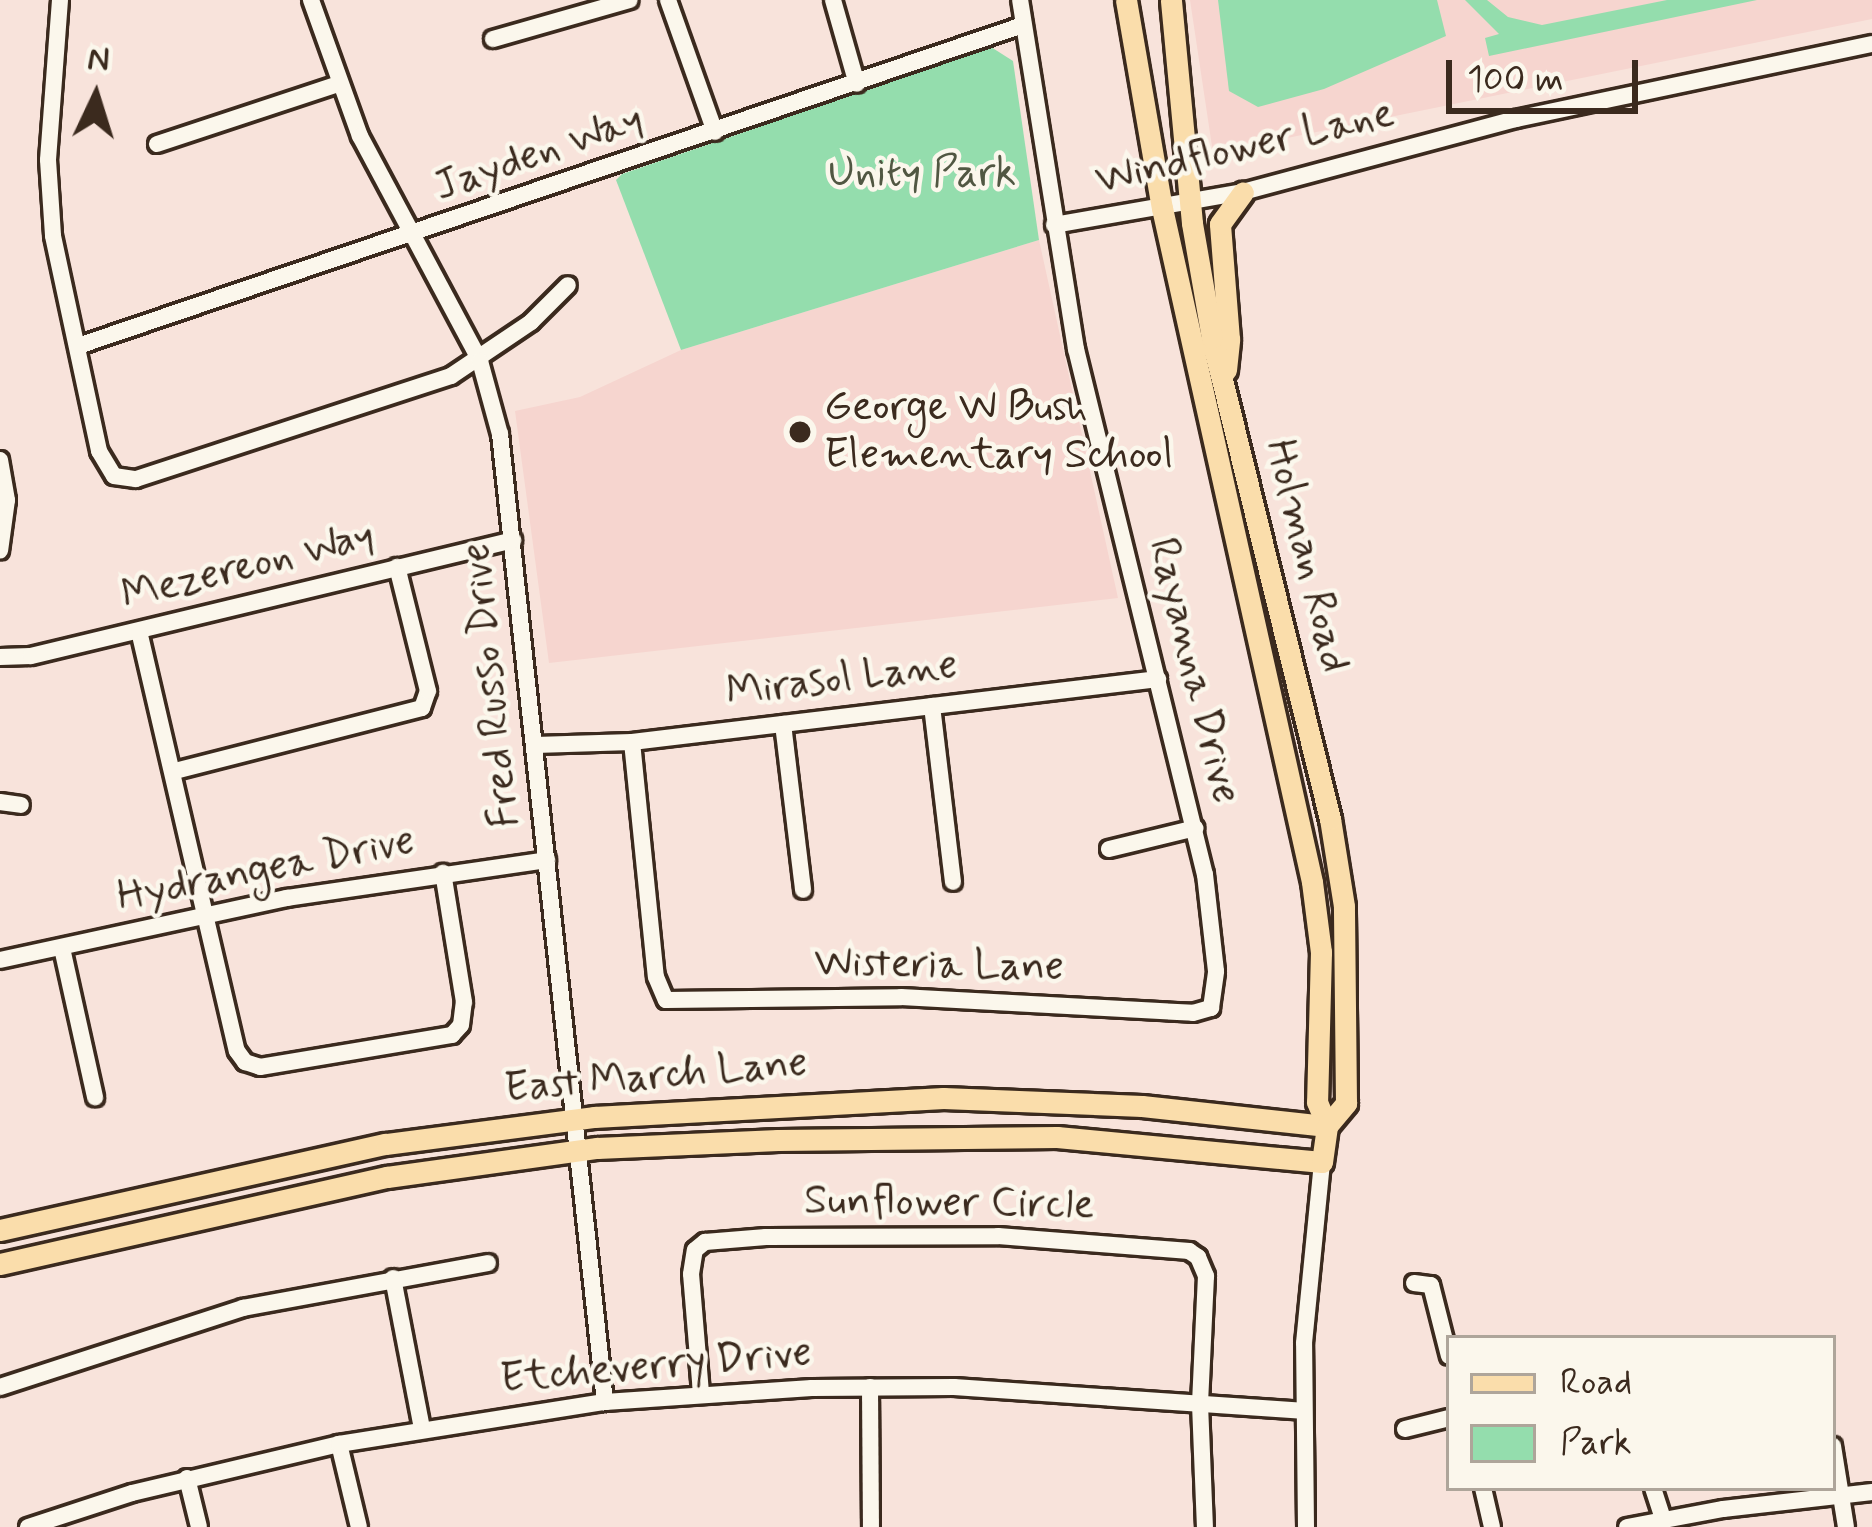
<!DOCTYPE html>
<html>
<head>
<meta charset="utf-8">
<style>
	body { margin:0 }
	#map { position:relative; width:1872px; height:1527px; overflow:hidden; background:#f8e3db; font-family:Mynerve,sans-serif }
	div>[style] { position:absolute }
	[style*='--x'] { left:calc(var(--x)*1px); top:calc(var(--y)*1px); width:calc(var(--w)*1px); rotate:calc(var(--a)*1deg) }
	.built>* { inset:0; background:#f6d5cf }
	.green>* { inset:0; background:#94ddad }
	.roads { filter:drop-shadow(3px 0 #3b2a1e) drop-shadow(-3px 0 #3b2a1e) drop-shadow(0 3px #3b2a1e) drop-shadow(0 -3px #3b2a1e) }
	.minor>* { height:16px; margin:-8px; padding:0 8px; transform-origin:8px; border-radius:8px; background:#fbf7ec }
	.major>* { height:21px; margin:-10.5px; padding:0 10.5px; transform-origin:10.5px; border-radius:10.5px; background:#faddab }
	.dots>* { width:33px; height:33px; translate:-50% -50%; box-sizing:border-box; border:6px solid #fbf7ec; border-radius:50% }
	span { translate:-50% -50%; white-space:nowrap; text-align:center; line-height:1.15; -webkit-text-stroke:9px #fbf7ec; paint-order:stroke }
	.street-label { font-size:42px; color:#3b2a1e }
	.park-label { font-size:42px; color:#515742 }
	.poi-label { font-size:42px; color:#3b2a1e }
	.left { translate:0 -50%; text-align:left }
	.legend { position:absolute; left:1446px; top:1335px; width:390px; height:156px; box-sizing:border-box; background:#fbf7ec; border:3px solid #aea59a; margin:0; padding:15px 21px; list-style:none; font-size:36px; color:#3b2a1e }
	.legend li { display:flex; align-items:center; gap:24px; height:60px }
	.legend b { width:60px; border:3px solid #aea59a }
	.north { position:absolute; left:36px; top:36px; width:120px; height:120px; -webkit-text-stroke:9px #fbf7ec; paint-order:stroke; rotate:4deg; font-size:33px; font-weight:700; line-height:48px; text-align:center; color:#3b2a1e }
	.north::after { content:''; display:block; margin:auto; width:42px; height:54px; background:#3b2a1e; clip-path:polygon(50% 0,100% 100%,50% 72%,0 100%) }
	.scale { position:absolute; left:1446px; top:60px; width:192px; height:54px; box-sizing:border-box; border:6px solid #3b2a1e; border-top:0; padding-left:15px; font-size:36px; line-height:42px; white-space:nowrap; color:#3b2a1e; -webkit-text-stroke:9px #fbf7ec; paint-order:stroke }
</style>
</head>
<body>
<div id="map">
	<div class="built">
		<i style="clip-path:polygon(1190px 0,1872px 0,1872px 19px,1213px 153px)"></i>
		<i style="clip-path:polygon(1039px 240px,1118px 598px,549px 663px,515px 411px,580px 397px,681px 350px)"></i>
	</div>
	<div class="green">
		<i style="clip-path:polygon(1218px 0,1437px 0,1446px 36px,1324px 89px,1258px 107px,1229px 91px)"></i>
		<i style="clip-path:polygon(1465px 0,1487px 0,1508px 17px,1542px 25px,1667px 0,1757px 0,1489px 56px,1485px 38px,1499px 34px)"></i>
		<i style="clip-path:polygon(991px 47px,1013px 61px,1039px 240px,681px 350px,616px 180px,622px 174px)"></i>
	</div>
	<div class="roads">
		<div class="minor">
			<i style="--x:60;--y:0;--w:160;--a:94.3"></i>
			<i style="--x:48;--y:160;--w:76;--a:86.2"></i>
			<i style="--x:53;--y:236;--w:220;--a:77.9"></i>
			<i style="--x:99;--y:451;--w:29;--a:59"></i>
			<i style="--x:114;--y:476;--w:22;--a:8"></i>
			<i style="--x:136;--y:479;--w:331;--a:-18.1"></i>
			<i style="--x:451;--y:376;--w:97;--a:-34"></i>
			<i style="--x:531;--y:322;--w:52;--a:-45"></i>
			<i style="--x:311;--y:0;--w:145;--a:70.2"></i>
			<i style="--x:360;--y:136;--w:255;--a:61.9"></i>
			<i style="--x:480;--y:361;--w:76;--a:74.7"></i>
			<i style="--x:500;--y:434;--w:974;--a:83.81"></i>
			<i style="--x:668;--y:0;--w:140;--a:70.4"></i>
			<i style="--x:833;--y:0;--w:87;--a:74.1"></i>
			<i style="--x:493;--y:39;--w:142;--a:-15.9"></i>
			<i style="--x:157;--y:144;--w:191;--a:-18.3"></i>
			<i style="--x:1054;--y:225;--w:192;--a:-9.9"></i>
			<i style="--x:1243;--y:192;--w:283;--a:-15"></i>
			<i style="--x:1516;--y:119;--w:364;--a:-11.9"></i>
			<i style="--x:78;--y:346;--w:998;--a:-18.76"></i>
			<i style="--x:0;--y:460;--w:41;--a:80.1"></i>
			<i style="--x:7;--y:500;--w:51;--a:97.8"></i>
			<i style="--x:139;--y:631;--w:431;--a:76.9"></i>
			<i style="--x:237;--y:1051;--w:14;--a:54"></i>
			<i style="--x:245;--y:1062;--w:16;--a:18"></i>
			<i style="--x:260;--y:1067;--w:195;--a:-9.5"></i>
			<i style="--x:452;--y:1035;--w:13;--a:-48"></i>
			<i style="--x:461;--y:1025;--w:23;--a:-83"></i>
			<i style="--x:464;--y:1002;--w:131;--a:-99.2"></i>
			<i style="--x:0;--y:657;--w:31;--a:-2"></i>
			<i style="--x:31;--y:656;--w:496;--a:-13.5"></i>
			<i style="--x:932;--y:706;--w:177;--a:83.2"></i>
			<i style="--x:783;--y:724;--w:167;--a:83.1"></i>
			<i style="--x:632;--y:742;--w:236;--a:84.2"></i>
			<i style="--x:656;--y:977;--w:25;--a:67"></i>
			<i style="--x:666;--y:1000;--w:235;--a:-0.7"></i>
			<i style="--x:901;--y:997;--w:292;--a:3.1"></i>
			<i style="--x:1193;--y:1013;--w:19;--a:-16"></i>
			<i style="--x:1211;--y:1008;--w:37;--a:-82"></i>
			<i style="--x:1216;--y:971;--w:97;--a:-96.5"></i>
			<i style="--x:1205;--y:875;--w:542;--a:-103.78"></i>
			<i style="--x:1076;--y:349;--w:353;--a:-99.1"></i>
			<i style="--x:535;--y:745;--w:97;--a:-1.8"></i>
			<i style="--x:632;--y:742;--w:530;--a:-6.83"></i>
			<i style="--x:175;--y:771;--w:255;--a:-14.3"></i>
			<i style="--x:422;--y:708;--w:18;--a:-71"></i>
			<i style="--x:428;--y:691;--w:128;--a:-104"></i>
			<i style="--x:0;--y:802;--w:21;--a:8"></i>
			<i style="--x:1109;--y:849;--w:89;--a:-13.6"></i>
			<i style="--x:62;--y:948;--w:153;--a:77.5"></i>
			<i style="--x:0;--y:960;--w:294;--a:-12.2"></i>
			<i style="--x:287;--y:898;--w:263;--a:-8.3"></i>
			<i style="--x:393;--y:1278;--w:153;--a:79.1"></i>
			<i style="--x:1414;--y:1283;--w:17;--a:7"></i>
			<i style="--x:1431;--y:1285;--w:73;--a:75.8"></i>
			<i style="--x:0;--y:1387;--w:256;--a:-18"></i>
			<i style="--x:243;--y:1308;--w:249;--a:-10.4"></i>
			<i style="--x:870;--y:1387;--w:140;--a:89.6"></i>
			<i style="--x:701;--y:1393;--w:119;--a:-94.8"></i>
			<i style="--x:691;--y:1274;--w:24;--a:-81"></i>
			<i style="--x:695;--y:1250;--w:13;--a:-39"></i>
			<i style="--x:705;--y:1242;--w:61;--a:-4.7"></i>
			<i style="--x:766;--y:1237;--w:232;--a:-0.2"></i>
			<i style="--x:998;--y:1236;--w:192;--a:4.5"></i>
			<i style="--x:1189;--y:1251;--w:11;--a:34"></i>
			<i style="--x:1198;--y:1257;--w:21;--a:67"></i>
			<i style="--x:1206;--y:1276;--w:128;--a:92.7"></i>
			<i style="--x:1200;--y:1404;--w:123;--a:87.7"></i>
			<i style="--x:1405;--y:1429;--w:45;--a:-14"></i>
			<i style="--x:339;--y:1444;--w:85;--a:76.5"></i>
			<i style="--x:1833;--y:1446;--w:82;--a:80.9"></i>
			<i style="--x:187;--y:1478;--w:50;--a:76.2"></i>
			<i style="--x:1483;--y:1488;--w:40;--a:77"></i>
			<i style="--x:1653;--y:1488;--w:33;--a:72"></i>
			<i style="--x:28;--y:1527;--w:109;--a:-18.1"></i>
			<i style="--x:132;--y:1493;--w:213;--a:-13.3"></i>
			<i style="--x:339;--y:1444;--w:269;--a:-9"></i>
			<i style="--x:605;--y:1402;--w:207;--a:-3.9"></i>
			<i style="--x:812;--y:1388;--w:142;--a:-0.4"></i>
			<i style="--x:954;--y:1387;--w:349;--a:3.9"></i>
			<i style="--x:1306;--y:1527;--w:184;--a:-90.6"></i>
			<i style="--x:1304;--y:1343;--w:182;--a:-84.3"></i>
			<i style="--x:1627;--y:1527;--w:98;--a:-10.6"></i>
			<i style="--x:1723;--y:1509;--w:150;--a:-6.5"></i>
		</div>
		<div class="major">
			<i style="--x:1126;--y:0;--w:211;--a:80.2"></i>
			<i style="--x:1162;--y:208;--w:690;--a:77.45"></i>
			<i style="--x:1312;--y:882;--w:71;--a:82.7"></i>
			<i style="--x:1321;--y:952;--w:150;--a:91.5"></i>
			<i style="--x:1317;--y:1102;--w:26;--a:67"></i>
			<i style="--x:1226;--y:370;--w:31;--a:-84"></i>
			<i style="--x:1229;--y:339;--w:115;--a:-94.5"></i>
			<i style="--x:1220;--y:224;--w:39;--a:-54"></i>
			<i style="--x:0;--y:1230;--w:395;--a:-12.6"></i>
			<i style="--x:386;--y:1144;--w:210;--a:-7.4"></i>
			<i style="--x:594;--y:1117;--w:350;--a:-3.1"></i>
			<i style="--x:943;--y:1098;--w:199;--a:2.3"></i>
			<i style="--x:1142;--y:1106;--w:186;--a:6.2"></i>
			<i style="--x:0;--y:1264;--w:397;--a:-12.7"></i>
			<i style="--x:387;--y:1177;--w:212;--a:-7.9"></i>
			<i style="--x:597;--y:1148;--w:181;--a:-2.5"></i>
			<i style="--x:778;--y:1140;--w:279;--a:-0.6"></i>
			<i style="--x:1057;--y:1137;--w:266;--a:5.4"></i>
			<i style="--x:1322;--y:1162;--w:36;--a:-82"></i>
			<i style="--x:1327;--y:1126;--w:30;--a:-50"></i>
			<i style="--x:1346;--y:1103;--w:197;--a:-90.6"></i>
			<i style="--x:1344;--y:906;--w:88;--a:-99.1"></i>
			<i style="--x:1330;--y:819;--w:495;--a:-103.8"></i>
			<i style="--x:1212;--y:338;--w:117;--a:-99.9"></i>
			<i style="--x:1192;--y:223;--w:224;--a:-95.4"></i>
		</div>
	</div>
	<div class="dots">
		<i style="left:800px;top:432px;background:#3b2a1e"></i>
	</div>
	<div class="street-label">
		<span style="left:1245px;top:148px;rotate:-13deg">Windflower Lane</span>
		<span style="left:539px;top:154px;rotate:-19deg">Jayden Way</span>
		<span style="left:1306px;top:556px;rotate:76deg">Holman Road</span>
		<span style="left:248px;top:567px;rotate:-14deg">Mezereon Way</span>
		<span style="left:1193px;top:671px;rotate:76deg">Rayanna Drive</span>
		<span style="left:842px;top:680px;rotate:-7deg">Mirasol Lane</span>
		<span style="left:492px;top:685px;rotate:-96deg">Fred Russo Drive</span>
		<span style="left:266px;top:870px;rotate:-11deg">Hydrangea Drive</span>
		<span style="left:939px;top:966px;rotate:1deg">Wisteria Lane</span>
		<span style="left:656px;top:1077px;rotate:-5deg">East March Lane</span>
		<span style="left:949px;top:1204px;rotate:1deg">Sunflower Circle</span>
		<span style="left:656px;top:1367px;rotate:-5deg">Etcheverry Drive</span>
	</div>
	<div class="park-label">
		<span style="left:922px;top:174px">Unity Park</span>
	</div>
	<div class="poi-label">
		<span class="left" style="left:824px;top:432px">George W Bush<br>Elementary School</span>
	</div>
	<ul class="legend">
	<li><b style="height:15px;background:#faddab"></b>Road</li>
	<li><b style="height:33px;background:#94ddad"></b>Park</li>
	</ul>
	<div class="north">N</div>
	<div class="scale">100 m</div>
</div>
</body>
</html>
